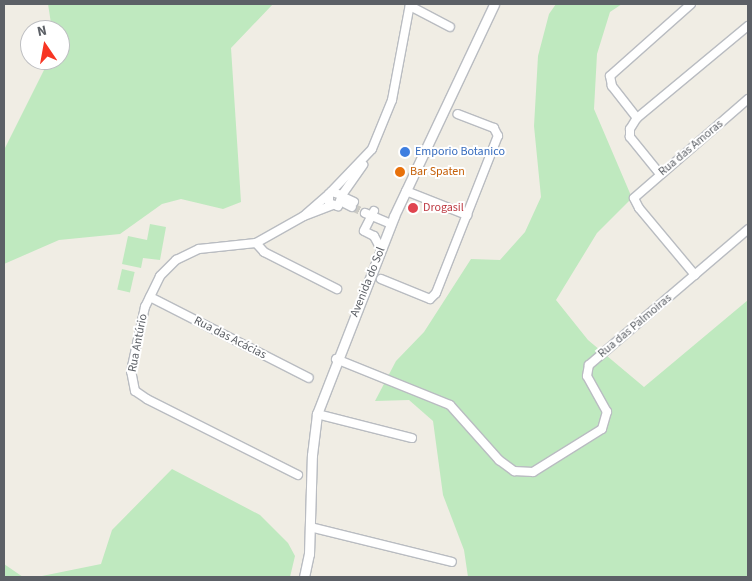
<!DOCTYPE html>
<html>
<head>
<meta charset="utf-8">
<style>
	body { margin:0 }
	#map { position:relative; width:752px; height:581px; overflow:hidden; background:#f0ede4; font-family:"Source Sans 3",sans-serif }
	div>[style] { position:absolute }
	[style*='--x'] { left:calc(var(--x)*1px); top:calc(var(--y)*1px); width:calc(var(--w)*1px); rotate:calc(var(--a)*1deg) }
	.green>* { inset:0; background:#bfe9bf; transform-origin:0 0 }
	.minor-tunnel>* { height:8px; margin-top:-4px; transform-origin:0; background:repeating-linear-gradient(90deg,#cbcac4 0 8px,transparent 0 12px) }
	.roads { filter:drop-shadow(1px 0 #b9bcc1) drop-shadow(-1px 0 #b9bcc1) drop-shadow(0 1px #b9bcc1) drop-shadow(0 -1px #b9bcc1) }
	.minor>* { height:8px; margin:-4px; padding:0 4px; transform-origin:4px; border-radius:4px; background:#fff }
	.tertiary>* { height:9px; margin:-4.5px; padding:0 4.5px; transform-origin:4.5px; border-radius:4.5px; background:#fff }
	.dots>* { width:14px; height:14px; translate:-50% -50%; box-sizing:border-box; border:2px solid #fff; border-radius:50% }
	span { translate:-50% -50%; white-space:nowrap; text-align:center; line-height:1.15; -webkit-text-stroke:4px #fff; paint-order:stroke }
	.street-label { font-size:12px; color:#5c6066 }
	.shop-label { font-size:12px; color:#366cbe }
	.left { translate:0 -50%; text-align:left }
	.food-label { font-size:12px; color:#c56008 }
	.health-label { font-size:12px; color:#be3a42 }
	.frame { position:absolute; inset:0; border:5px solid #5c6066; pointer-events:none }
	.north { position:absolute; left:20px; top:20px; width:50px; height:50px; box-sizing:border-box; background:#fff; border:1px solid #bebfc2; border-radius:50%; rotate:348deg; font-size:14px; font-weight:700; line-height:20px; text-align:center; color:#5c6066 }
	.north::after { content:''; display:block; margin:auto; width:18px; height:22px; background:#f73523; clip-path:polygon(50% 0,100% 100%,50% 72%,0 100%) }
</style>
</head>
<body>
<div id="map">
	<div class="green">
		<i style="clip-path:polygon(48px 4px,273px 4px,231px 48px,241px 202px,223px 209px,181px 199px,162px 204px,120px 234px,59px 240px,4px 264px,4px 150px,49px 60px,60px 60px,60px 30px,52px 30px)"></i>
		<i style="clip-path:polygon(556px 4px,622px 4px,610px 12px,597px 54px,594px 109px,632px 198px,597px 233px,556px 300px,588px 340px,644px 387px,748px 300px,748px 577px,468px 577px,464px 550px,443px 495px,433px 421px,409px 400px,375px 401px,396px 361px,424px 332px,471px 259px,500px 260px,525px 232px,541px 197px,534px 126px,538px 56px,549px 14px)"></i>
		<i style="clip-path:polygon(150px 224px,166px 227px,160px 260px,143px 258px,141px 268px,122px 264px,128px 236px,147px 240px)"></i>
		<i style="left:122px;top:269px;width:13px;height:21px;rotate:13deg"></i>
		<i style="clip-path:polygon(172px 469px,260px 515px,288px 543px,295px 556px,290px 577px,37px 577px,101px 564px,112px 530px)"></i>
		<i style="clip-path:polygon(4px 564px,23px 577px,4px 577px)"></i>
	</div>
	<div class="minor-tunnel">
		<i style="--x:352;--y:207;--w:14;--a:25"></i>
	</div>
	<div class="roads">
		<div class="minor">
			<i style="--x:410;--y:6;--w:45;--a:27.7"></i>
			<i style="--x:637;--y:118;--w:41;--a:-128"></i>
			<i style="--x:612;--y:86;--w:10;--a:-101"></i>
			<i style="--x:610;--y:76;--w:108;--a:-41.6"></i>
			<i style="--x:660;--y:174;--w:48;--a:-129"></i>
			<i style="--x:630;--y:137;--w:8;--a:-90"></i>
			<i style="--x:630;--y:129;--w:13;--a:-58"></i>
			<i style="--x:637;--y:118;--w:144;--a:-39.7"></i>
			<i style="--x:406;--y:191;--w:66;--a:21.5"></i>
			<i style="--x:331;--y:192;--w:11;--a:15"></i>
			<i style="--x:342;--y:195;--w:12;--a:110"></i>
			<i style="--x:338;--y:206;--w:9;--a:-162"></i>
			<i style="--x:329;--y:203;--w:9;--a:-90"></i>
			<i style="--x:329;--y:194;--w:62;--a:-46.3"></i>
			<i style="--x:372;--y:149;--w:53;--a:-67.8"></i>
			<i style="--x:392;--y:100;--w:98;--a:-79.4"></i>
			<i style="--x:342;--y:195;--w:37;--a:-55"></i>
			<i style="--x:343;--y:197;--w:12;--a:24"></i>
			<i style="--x:342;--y:202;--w:11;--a:27"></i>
			<i style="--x:374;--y:211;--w:22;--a:117"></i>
			<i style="--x:364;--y:231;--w:11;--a:27"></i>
			<i style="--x:374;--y:236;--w:15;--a:62"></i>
			<i style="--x:365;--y:213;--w:28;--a:23"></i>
			<i style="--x:306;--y:214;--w:30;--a:-41"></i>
			<i style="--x:256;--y:243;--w:12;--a:48"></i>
			<i style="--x:264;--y:252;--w:82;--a:26.9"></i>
			<i style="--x:695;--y:275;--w:87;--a:-129.9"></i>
			<i style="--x:639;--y:208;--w:11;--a:-117"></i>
			<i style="--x:634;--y:198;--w:151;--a:-41"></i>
			<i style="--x:381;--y:279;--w:53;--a:22.2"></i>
			<i style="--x:430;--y:299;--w:8;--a:-45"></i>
			<i style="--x:436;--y:293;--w:169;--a:-68.5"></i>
			<i style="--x:498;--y:136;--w:9;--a:-117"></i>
			<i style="--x:494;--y:128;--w:39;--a:-159"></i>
			<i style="--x:150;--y:297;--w:178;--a:27"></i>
			<i style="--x:336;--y:359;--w:123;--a:22"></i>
			<i style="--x:450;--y:405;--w:74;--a:48.3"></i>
			<i style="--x:499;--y:460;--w:19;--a:36"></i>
			<i style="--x:514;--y:471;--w:19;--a:3"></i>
			<i style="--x:533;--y:472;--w:81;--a:-31.9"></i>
			<i style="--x:602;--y:429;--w:18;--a:-74"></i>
			<i style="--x:607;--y:412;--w:41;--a:-119.1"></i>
			<i style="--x:587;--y:376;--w:11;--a:-80"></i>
			<i style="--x:589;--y:365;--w:209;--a:-40.5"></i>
			<i style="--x:317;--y:414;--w:98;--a:14.2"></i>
			<i style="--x:298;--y:475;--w:169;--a:-153.3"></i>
			<i style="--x:147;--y:399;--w:14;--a:-146"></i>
			<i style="--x:135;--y:391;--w:20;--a:-101"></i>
			<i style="--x:131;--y:371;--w:66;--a:-77.7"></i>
			<i style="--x:145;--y:307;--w:34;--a:-64"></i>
			<i style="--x:160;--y:276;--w:23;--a:-45"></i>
			<i style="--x:176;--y:260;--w:25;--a:-26"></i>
			<i style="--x:199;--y:249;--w:57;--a:-6"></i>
			<i style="--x:256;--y:243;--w:55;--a:-29.4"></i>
			<i style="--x:304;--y:216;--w:30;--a:-21"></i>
			<i style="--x:310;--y:527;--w:146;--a:13.8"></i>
		</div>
		<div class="tertiary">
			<i style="--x:304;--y:577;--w:24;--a:-78"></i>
			<i style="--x:309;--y:554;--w:99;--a:-88.3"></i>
			<i style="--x:312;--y:455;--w:41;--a:-83"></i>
			<i style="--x:317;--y:414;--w:212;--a:-68.7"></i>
			<i style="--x:394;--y:216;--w:234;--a:-64.7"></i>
		</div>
	</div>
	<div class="dots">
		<i style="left:405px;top:152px;background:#3f7fe0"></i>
		<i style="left:400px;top:172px;background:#e8710a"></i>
		<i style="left:413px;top:208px;background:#e0444e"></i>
	</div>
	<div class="street-label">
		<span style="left:691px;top:148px;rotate:-40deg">Rua das Amoras</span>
		<span style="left:368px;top:282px;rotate:-68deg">Avenida do Sol</span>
		<span style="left:635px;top:326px;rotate:-40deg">Rua das Palmoiras</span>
		<span style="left:230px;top:338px;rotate:27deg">Rua das Acácias</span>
		<span style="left:138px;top:343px;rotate:-79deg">Rua Antúrio</span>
	</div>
	<div class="shop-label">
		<span class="left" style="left:415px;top:152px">Emporio Botanico</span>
	</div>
	<div class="food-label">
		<span class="left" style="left:410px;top:172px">Bar Spaten</span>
	</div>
	<div class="health-label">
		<span class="left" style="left:423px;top:208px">Drogasil</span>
	</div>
	<div class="frame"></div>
	<div class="north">N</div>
</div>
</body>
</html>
